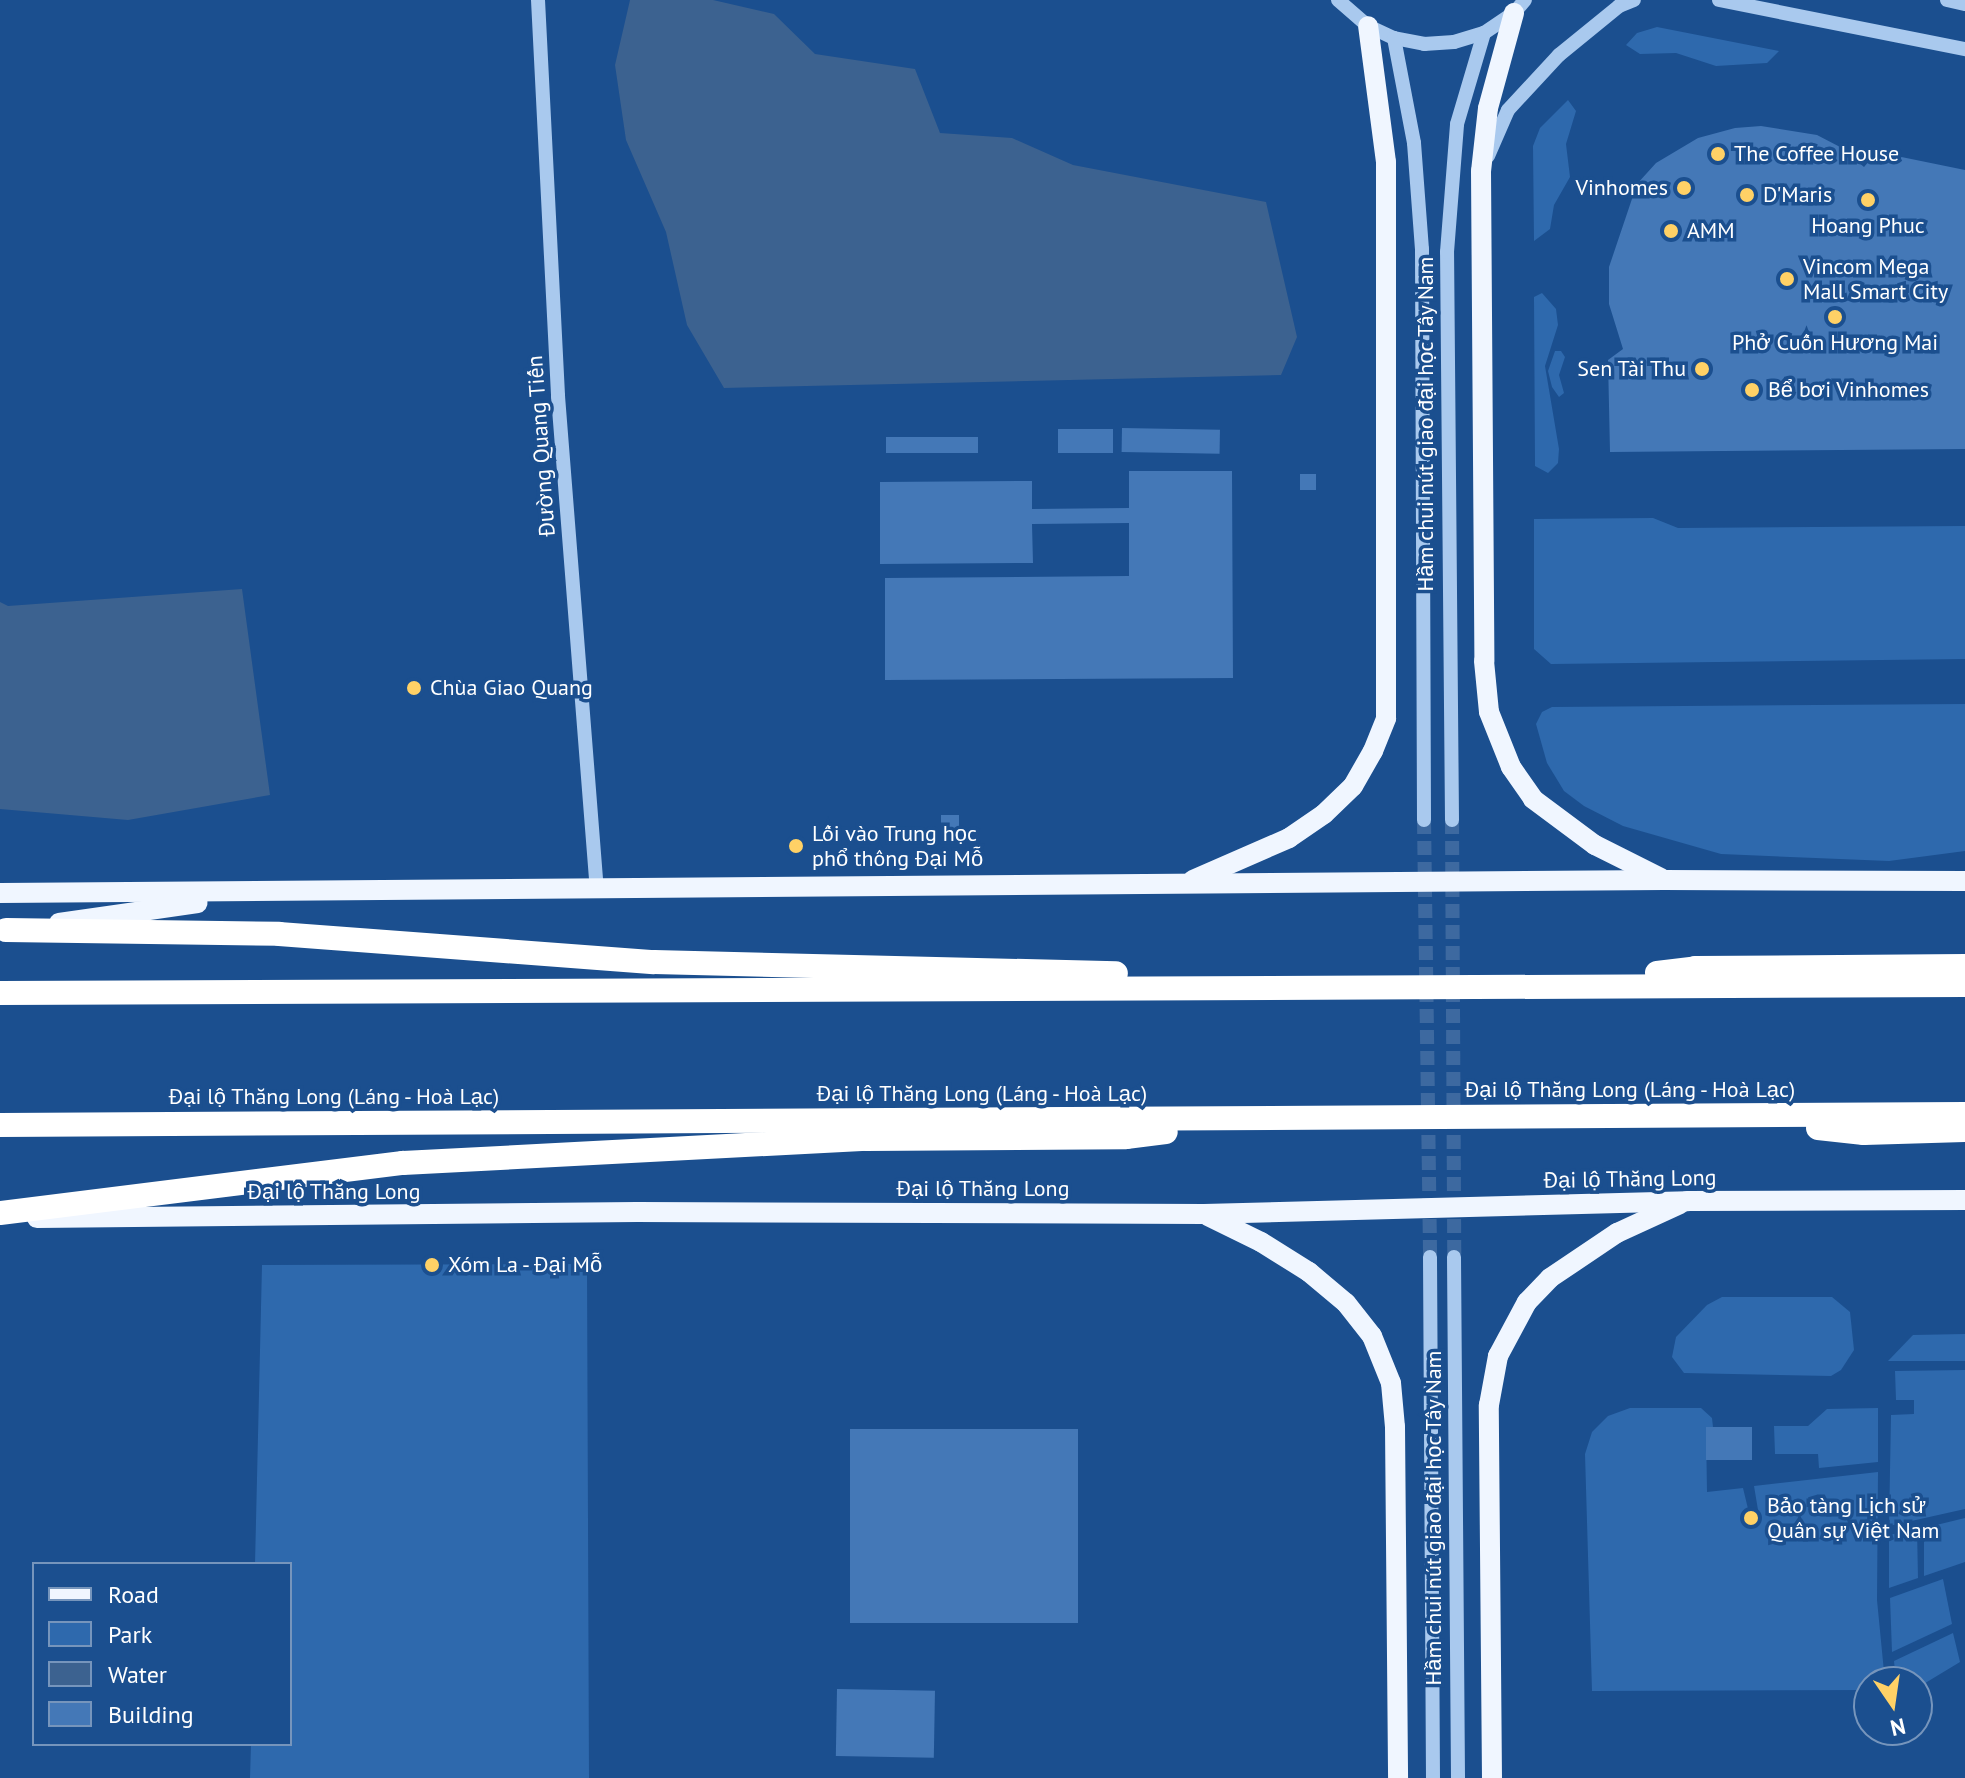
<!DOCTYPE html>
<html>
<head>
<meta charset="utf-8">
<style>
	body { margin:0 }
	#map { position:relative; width:1965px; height:1778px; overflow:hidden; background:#1b4f8f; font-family:"PT Sans",sans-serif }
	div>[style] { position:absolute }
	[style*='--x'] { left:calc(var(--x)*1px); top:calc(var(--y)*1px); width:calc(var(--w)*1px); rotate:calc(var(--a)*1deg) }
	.green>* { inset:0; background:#2e69ad }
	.water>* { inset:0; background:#3c6290 }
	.building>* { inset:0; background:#4478b7; transform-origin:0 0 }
	.minor-tunnel>* { height:14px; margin-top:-7px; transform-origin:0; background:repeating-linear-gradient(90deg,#3d69a0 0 14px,transparent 0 21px) }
	.minor>* { height:14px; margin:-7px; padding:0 7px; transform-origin:7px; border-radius:7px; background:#a9c9ee }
	.major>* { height:20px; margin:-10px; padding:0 10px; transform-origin:10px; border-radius:10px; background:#f0f6ff }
	.highway>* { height:24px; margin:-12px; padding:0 12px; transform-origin:12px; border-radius:12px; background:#fff }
	.dots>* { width:22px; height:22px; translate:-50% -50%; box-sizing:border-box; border:4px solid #1b4f8f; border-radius:50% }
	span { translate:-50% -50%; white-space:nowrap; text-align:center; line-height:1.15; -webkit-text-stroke:7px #1b4f8f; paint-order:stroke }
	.poi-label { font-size:22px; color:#fff }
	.left { translate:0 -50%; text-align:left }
	.right { translate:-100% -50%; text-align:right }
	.street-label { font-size:22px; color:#fff }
	.legend { position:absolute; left:32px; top:1562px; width:260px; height:184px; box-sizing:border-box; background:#1b4f8f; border:2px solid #7695bc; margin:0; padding:10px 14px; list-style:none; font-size:24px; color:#fff }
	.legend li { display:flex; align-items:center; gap:16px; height:40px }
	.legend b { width:40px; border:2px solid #7695bc }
	.north { position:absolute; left:1853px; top:1666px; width:80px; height:80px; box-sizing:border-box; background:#1b4f8f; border:2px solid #7695bc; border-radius:50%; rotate:167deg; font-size:22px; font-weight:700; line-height:32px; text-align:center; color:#fff }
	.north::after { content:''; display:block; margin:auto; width:28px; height:36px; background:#ffd166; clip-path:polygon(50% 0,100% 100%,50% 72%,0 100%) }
</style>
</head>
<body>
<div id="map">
	<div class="green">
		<i style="clip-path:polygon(1657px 27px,1779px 51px,1767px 63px,1716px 66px,1676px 53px,1640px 54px,1626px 45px,1637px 33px)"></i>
		<i style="clip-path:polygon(1568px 100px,1576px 111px,1566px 144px,1570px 177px,1554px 205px,1550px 229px,1534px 241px,1533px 146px,1540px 128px)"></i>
		<i style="clip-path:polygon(1542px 293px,1556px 309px,1558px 325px,1545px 366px,1559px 449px,1558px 463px,1548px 473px,1535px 466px,1534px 297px)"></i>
		<i style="clip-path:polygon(1555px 351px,1561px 351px,1565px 357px,1559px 375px,1564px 393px,1559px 397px,1552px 387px,1548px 371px)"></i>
		<i style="clip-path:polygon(1653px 518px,1678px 528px,1965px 526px,1965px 659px,1551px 664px,1534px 649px,1534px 519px)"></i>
		<i style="clip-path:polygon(1965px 704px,1965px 851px,1889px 861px,1721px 854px,1623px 826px,1584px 806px,1564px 791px,1547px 763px,1536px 724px,1542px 712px,1552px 707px)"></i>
		<i style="clip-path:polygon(587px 1264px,589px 1778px,250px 1778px,251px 1744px,290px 1744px,290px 1564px,255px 1564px,262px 1265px)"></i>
		<i style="clip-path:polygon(1722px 1297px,1832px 1297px,1850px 1312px,1854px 1350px,1841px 1370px,1831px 1376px,1684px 1373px,1672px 1357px,1676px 1337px,1707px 1305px)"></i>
		<i style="clip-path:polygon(1965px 1334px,1965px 1361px,1888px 1361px,1913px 1335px)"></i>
		<i style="clip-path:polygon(1965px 1370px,1965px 1509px,1889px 1526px,1891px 1415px,1914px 1414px,1914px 1400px,1896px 1400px,1895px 1371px)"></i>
		<i style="clip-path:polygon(1630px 1408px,1701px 1408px,1712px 1418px,1713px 1427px,1706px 1428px,1707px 1492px,1743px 1488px,1750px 1517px,1759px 1516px,1754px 1486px,1878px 1472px,1877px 1600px,1885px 1682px,1869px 1682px,1869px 1690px,1592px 1691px,1585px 1454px,1592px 1432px,1608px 1416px)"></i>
		<i style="clip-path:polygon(1878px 1408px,1878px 1462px,1819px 1468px,1818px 1454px,1775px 1454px,1774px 1426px,1808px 1426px,1827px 1409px)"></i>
		<i style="clip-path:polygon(1965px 1518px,1965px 1562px,1924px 1576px,1924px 1528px)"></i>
		<i style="clip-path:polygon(1917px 1529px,1918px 1578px,1889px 1588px,1889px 1535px)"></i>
		<i style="clip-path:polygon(1943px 1579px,1952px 1624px,1892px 1652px,1890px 1598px)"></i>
		<i style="clip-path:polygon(1953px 1633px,1960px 1662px,1917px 1688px,1917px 1682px,1896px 1682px,1894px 1661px)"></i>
	</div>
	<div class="water">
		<i style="clip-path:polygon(630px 0,713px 0,774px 14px,815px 54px,915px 69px,940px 133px,1012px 138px,1073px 165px,1266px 202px,1297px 337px,1281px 375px,724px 388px,687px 325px,666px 232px,626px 140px,615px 65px)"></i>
		<i style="clip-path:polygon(242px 589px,270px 795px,128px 820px,0 809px,0 602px,8px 606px)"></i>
	</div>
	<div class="building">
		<i style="clip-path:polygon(1761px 126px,1817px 135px,1842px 148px,1864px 167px,1877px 152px,1965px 170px,1965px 449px,1610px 452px,1608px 360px,1623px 349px,1609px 304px,1609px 267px,1637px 184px,1656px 163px,1698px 138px,1735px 128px)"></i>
		<i style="left:1122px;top:428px;width:98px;height:24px;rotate:1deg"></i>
		<i style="left:1058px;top:429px;width:55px;height:24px"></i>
		<i style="left:978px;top:437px;width:16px;height:92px;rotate:90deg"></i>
		<i style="clip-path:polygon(1129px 471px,1232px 471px,1233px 678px,885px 680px,885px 578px,1129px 576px,1129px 523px,1032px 524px,1033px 563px,880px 564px,880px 482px,1032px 481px,1032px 509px,1129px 508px)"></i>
		<i style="left:1300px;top:474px;width:16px;height:16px"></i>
		<i style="left:941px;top:815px;width:18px;height:18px"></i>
		<i style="left:1706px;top:1427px;width:46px;height:33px"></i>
		<i style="left:850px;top:1429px;width:228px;height:194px"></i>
		<i style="left:837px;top:1689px;width:98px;height:67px;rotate:1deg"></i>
	</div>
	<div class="minor-tunnel">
		<i style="--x:1424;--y:820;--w:437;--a:89.2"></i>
		<i style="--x:1452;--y:820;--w:437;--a:89.7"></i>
	</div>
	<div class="minor">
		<i style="--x:538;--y:0;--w:397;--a:87.1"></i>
		<i style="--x:558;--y:396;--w:494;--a:85.5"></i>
		<i style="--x:1338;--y:0;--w:40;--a:41"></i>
		<i style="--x:1368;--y:26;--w:29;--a:25"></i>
		<i style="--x:1394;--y:38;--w:31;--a:11"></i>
		<i style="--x:1424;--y:44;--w:30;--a:-4"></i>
		<i style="--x:1454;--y:42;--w:31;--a:-17"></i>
		<i style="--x:1484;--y:33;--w:36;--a:-34"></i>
		<i style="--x:1514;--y:13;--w:17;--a:-50"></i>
		<i style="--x:1719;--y:0;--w:251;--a:11.3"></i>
		<i style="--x:1947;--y:0;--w:18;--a:13"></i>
		<i style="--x:1394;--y:38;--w:107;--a:79.2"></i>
		<i style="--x:1414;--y:143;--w:106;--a:85.7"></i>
		<i style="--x:1422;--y:249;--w:571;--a:89.8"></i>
		<i style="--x:1488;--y:156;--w:50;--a:-66.5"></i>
		<i style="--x:1508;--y:110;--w:75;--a:-47.2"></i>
		<i style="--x:1559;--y:55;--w:77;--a:-39.2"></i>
		<i style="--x:1619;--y:6;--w:16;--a:-22"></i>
		<i style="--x:1452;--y:820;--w:568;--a:-90.5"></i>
		<i style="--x:1447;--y:252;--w:128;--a:-85.5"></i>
		<i style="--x:1457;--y:124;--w:95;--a:-73.5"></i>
		<i style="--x:1430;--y:1257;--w:521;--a:89.67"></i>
		<i style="--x:1454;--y:1257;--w:521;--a:89.56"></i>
	</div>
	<div class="major">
		<i style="--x:1514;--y:13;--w:98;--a:105.3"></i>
		<i style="--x:1488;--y:108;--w:63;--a:96.3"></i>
		<i style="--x:1481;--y:171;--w:490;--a:89.6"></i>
		<i style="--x:1484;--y:661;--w:51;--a:84.4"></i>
		<i style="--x:1489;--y:712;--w:59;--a:68.2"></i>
		<i style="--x:1511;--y:767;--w:39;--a:55"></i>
		<i style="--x:1533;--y:799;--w:77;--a:36.6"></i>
		<i style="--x:1595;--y:845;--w:74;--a:26.6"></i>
		<i style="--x:1193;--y:880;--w:105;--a:-23.6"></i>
		<i style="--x:1289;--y:838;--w:42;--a:-34.4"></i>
		<i style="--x:1324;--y:814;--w:40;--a:-44"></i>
		<i style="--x:1353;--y:786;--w:40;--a:-60.3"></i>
		<i style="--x:1373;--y:751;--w:35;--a:-68"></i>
		<i style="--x:1386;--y:718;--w:556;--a:-90"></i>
		<i style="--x:1386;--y:162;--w:137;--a:-97.5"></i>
		<i style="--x:0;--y:893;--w:1664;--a:-0.45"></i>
		<i style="--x:1664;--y:880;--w:301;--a:0.2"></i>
		<i style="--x:59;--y:923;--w:140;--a:-8.2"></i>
		<i style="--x:1208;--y:1216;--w:59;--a:26.1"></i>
		<i style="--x:1261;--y:1242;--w:57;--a:32"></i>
		<i style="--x:1309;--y:1272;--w:48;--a:40"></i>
		<i style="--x:1346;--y:1303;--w:42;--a:51.8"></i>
		<i style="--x:1372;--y:1336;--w:51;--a:68"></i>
		<i style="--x:1391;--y:1383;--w:44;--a:84.8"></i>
		<i style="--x:1395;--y:1427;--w:351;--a:89.5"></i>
		<i style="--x:37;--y:1218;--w:600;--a:-0.57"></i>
		<i style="--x:637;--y:1212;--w:567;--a:0.2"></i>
		<i style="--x:1204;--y:1214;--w:483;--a:-1.5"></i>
		<i style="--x:1687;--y:1201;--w:278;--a:-0.2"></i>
		<i style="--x:1492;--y:1778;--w:373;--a:-90.5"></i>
		<i style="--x:1489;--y:1405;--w:50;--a:-79.6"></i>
		<i style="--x:1498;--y:1356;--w:61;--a:-61.8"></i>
		<i style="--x:1527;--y:1302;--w:33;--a:-46"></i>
		<i style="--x:1550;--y:1278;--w:81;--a:-33.9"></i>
		<i style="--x:1617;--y:1233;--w:69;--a:-24.7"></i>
	</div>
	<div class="highway">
		<i style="--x:6;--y:930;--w:273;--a:0.8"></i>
		<i style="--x:279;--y:934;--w:376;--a:4.3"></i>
		<i style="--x:654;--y:962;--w:462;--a:1.4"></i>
		<i style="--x:1657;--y:973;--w:38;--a:-7"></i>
		<i style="--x:1695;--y:968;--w:270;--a:-0.4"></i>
		<i style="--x:0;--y:993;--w:1965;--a:-0.23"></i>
		<i style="--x:0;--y:1125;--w:1965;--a:-0.32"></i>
		<i style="--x:1818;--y:1128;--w:46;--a:6.2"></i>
		<i style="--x:1864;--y:1133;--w:101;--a:-1.7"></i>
		<i style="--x:0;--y:1213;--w:406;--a:-7.1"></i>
		<i style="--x:403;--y:1163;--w:464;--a:-3"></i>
		<i style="--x:866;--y:1139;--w:260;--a:-0.4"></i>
		<i style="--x:1126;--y:1137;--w:40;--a:-7.1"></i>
	</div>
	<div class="dots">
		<i style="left:1718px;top:154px;background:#ffd166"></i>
		<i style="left:1684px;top:188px;background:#ffd166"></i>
		<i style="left:1747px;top:195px;background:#ffd166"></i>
		<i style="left:1868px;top:200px;background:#ffd166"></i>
		<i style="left:1671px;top:231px;background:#ffd166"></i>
		<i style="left:1787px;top:279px;background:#ffd166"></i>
		<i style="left:1835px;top:317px;background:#ffd166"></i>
		<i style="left:1702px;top:369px;background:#ffd166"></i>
		<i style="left:1752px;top:390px;background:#ffd166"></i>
		<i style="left:414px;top:688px;background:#ffd166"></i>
		<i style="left:796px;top:846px;background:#ffd166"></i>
		<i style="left:432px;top:1265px;background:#ffd166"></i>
		<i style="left:1751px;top:1518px;background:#ffd166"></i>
	</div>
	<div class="poi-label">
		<span class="left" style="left:1734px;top:154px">The Coffee House</span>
		<span class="right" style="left:1668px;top:188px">Vinhomes</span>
		<span class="left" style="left:1763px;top:195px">D'Maris</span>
		<span style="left:1868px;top:226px">Hoang Phuc</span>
		<span class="left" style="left:1687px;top:231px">AMM</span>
		<span class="left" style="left:1803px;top:279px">Vincom Mega<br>Mall Smart City</span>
		<span style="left:1835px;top:343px">Phở Cuốn Hương Mai</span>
		<span class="right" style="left:1686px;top:369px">Sen Tài Thu</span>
		<span class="left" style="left:1768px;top:390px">Bể bơi Vinhomes</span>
		<span class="left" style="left:430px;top:688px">Chùa Giao Quang</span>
		<span class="left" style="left:812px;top:846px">Lối vào Trung học<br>phổ thông Đại Mỗ</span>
		<span class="left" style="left:448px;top:1265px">Xóm La - Đại Mỗ</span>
		<span class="left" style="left:1767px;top:1518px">Bảo tàng Lịch sử<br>Quân sự Việt Nam</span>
	</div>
	<div class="street-label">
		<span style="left:1426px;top:424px;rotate:-90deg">Hầm chui nút giao đại học Tây Nam</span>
		<span style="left:541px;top:446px;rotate:-94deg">Đường Quang Tiến</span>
		<span style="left:1630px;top:1090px">Đại lộ Thăng Long (Láng - Hoà Lạc)</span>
		<span style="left:982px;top:1094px">Đại lộ Thăng Long (Láng - Hoà Lạc)</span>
		<span style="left:334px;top:1097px">Đại lộ Thăng Long (Láng - Hoà Lạc)</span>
		<span style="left:1630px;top:1179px;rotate:-1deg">Đại lộ Thăng Long</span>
		<span style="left:983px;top:1189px">Đại lộ Thăng Long</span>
		<span style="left:334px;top:1192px">Đại lộ Thăng Long</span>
		<span style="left:1434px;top:1518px;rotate:-90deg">Hầm chui nút giao đại học Tây Nam</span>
	</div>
	<ul class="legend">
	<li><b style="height:10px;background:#f0f6ff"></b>Road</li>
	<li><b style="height:22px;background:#2e69ad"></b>Park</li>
	<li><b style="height:22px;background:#3c6290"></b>Water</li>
	<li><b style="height:22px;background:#4478b7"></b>Building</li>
	</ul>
	<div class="north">N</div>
</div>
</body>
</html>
